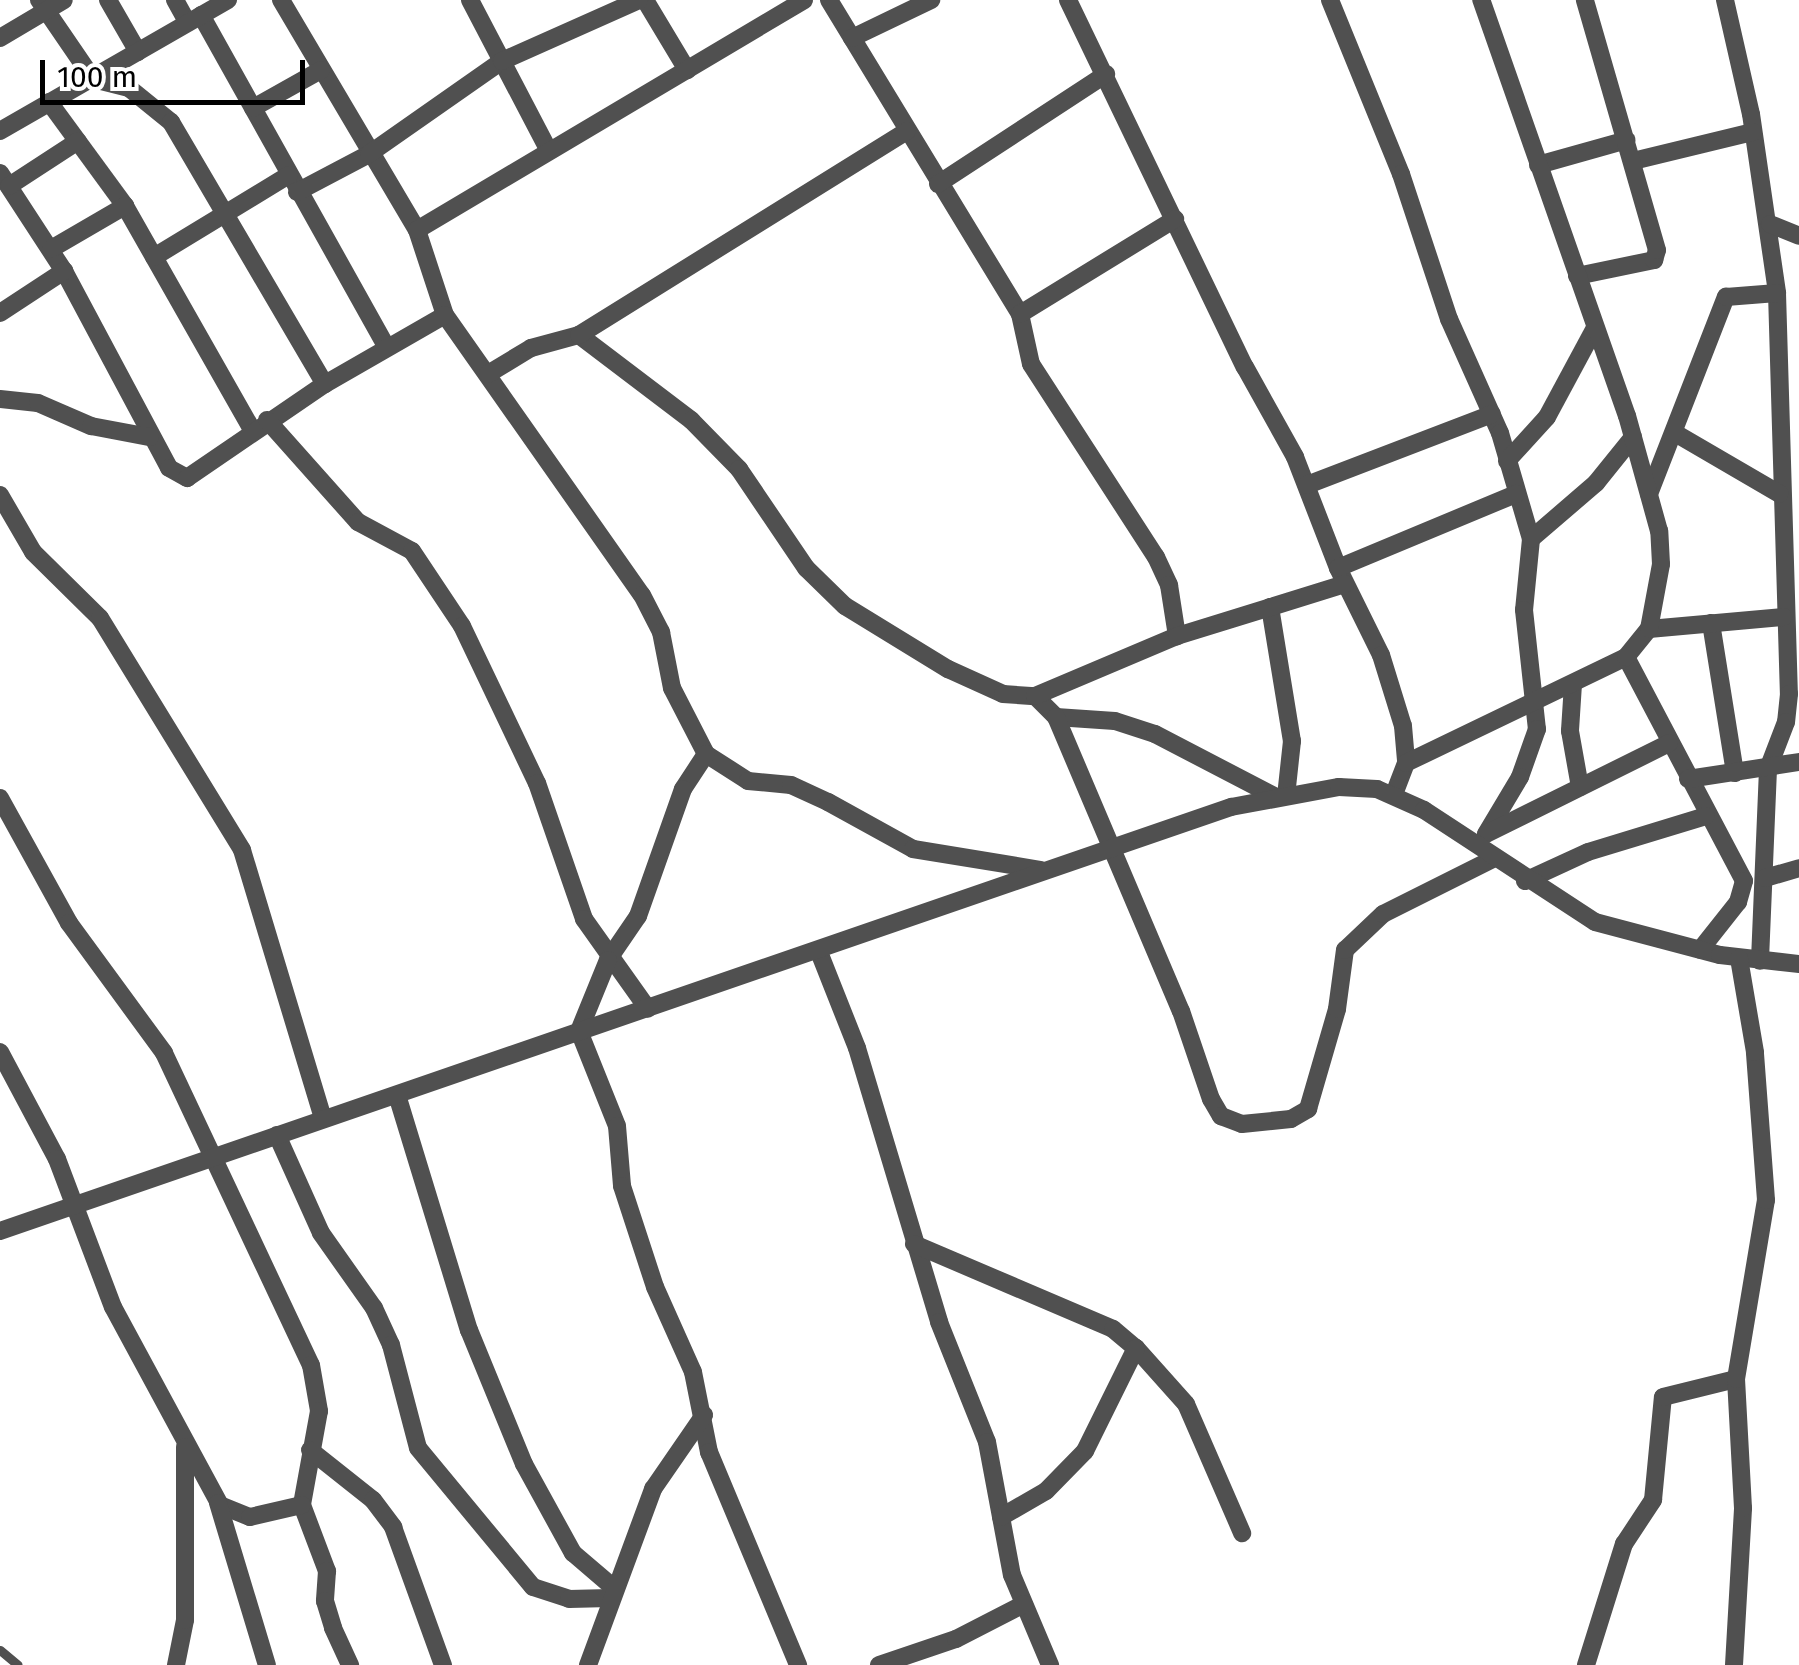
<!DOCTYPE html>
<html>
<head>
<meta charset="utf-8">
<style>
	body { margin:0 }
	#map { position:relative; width:1799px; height:1665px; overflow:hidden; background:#fff; font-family:"Fira Sans",sans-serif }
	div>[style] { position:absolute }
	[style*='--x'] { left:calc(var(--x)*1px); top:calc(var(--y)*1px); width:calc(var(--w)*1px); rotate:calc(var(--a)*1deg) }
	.lane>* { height:9px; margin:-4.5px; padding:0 4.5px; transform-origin:4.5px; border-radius:4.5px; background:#505050 }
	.street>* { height:18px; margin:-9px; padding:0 9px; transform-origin:9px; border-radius:9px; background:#505050 }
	span { translate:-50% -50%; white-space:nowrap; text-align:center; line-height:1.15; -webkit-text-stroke:9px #fff; paint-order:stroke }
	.scale { position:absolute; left:40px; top:60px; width:265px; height:45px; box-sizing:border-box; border:5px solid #000; border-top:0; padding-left:12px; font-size:30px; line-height:35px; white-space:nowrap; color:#000; -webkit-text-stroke:8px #fff; paint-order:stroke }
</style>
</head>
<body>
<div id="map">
	<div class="lane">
		<i style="--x:0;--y:1650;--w:23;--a:40"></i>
	</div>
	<div class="street">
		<i style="--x:39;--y:0;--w:96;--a:55.6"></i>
		<i style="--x:93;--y:79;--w:37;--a:14"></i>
		<i style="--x:129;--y:88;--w:54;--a:39"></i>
		<i style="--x:171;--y:122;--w:304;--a:59.6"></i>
		<i style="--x:108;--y:0;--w:60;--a:60"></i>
		<i style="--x:175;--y:0;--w:26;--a:61"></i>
		<i style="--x:281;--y:0;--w:267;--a:59.4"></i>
		<i style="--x:417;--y:230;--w:89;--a:71.8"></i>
		<i style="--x:445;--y:315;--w:342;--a:54.9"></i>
		<i style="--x:642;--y:595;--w:42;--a:62.8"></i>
		<i style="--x:661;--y:632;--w:57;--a:78.9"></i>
		<i style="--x:672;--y:688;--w:74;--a:62.7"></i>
		<i style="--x:706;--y:754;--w:50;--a:32.7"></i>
		<i style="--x:748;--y:781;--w:43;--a:5.3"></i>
		<i style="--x:791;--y:785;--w:41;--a:24.7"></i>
		<i style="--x:828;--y:802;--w:97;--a:28.9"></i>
		<i style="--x:913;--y:849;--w:130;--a:9.3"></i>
		<i style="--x:470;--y:0;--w:170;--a:62.4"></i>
		<i style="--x:645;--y:0;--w:82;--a:59"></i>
		<i style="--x:829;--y:0;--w:368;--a:58.7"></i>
		<i style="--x:1020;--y:314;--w:51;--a:77.6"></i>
		<i style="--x:1031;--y:364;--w:230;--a:57.1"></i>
		<i style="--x:1156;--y:557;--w:31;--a:65"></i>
		<i style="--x:1169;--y:585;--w:52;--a:81.1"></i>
		<i style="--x:1068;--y:0;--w:407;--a:64.3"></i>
		<i style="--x:1245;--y:367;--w:103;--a:60.9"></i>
		<i style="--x:1295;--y:457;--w:119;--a:68.8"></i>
		<i style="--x:1338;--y:568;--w:97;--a:63.7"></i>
		<i style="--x:1381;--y:655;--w:74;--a:72.8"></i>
		<i style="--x:1403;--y:726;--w:37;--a:85"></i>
		<i style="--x:1406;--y:763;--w:34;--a:111"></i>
		<i style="--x:1330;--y:0;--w:188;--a:67.8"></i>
		<i style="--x:1401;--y:174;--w:153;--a:71.7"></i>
		<i style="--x:1449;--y:319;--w:125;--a:65.9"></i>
		<i style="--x:1500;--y:433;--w:110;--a:73.7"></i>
		<i style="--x:1531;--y:539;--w:71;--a:95.6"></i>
		<i style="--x:1524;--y:610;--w:120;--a:83.8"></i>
		<i style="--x:1537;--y:729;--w:51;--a:109.5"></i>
		<i style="--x:1520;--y:777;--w:66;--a:120.8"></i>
		<i style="--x:1725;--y:0;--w:117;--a:77.2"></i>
		<i style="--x:1751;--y:114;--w:181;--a:81.7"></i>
		<i style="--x:1777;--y:293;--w:401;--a:88.3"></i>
		<i style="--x:1789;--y:694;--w:28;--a:96"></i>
		<i style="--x:1786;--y:722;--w:50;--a:111"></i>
		<i style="--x:1768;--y:769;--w:192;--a:92.4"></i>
		<i style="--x:201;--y:15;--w:381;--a:60.8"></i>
		<i style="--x:0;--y:38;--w:74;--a:-30.7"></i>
		<i style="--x:852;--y:38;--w:88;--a:-25.7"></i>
		<i style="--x:49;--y:102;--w:129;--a:53.8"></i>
		<i style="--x:125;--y:206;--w:257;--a:60.4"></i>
		<i style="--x:253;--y:108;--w:78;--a:-29.2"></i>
		<i style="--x:0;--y:131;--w:263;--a:-29.9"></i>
		<i style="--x:1633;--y:161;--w:123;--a:-13.6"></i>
		<i style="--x:1538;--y:165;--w:92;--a:-15.7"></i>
		<i style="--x:0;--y:173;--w:117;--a:56.9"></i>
		<i style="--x:64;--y:271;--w:223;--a:61.9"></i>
		<i style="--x:169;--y:468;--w:21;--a:29"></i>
		<i style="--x:187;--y:478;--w:167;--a:-34.3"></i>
		<i style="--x:325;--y:384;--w:138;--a:-29.9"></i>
		<i style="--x:938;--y:184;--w:201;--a:-33.2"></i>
		<i style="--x:9;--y:186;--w:82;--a:-33.1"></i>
		<i style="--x:297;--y:192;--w:81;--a:-27.8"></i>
		<i style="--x:369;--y:154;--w:162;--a:-35"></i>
		<i style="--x:502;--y:61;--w:150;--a:-24"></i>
		<i style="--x:1770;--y:224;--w:31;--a:22"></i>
		<i style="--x:417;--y:230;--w:450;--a:-30.7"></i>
		<i style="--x:51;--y:249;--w:86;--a:-30.2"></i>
		<i style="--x:154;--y:257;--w:158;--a:-31.3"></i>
		<i style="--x:1577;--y:276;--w:79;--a:-11.7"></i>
		<i style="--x:1654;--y:260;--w:10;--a:-73"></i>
		<i style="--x:1657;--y:250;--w:260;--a:-106.1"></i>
		<i style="--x:0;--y:313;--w:77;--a:-33.3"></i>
		<i style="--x:1020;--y:314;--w:182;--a:-31.5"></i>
		<i style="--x:579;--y:335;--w:141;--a:37.2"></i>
		<i style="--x:691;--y:420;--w:69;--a:45.6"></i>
		<i style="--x:739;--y:469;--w:120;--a:55.9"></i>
		<i style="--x:806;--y:568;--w:54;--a:44.3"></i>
		<i style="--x:845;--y:606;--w:121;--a:31.5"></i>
		<i style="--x:948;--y:669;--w:60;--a:24.4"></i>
		<i style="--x:1003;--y:694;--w:32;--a:4"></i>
		<i style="--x:1035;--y:696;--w:30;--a:45"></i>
		<i style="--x:1056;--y:717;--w:59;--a:3.9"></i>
		<i style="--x:1115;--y:721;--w:42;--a:18"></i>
		<i style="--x:1155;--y:734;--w:136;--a:27.5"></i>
		<i style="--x:488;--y:374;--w:50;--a:-31.2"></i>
		<i style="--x:531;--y:348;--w:50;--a:-15.2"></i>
		<i style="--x:579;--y:335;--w:386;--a:-31.9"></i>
		<i style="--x:0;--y:399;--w:38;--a:6"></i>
		<i style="--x:38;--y:403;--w:58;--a:23.5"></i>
		<i style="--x:91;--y:426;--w:60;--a:10.6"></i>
		<i style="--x:267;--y:420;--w:137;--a:48.3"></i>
		<i style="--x:358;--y:522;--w:61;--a:28.2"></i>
		<i style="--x:412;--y:551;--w:90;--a:56.3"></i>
		<i style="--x:462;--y:626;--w:174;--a:64.5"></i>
		<i style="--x:537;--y:783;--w:144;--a:70.9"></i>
		<i style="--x:584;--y:919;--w:110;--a:54.6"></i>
		<i style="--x:1675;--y:433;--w:121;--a:30.2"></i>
		<i style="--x:1507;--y:461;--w:59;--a:-47.7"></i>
		<i style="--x:1547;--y:417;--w:101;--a:-61.7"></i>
		<i style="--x:1307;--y:485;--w:198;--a:-21"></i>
		<i style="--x:1649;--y:494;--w:212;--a:-68.7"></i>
		<i style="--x:1726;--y:297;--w:51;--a:-4.5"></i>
		<i style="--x:0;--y:495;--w:66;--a:59.9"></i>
		<i style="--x:33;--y:552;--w:94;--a:44.6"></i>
		<i style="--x:100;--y:618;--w:272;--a:58.5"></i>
		<i style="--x:242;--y:850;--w:281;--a:73.2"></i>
		<i style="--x:1531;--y:539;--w:86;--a:-40.7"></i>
		<i style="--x:1596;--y:483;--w:59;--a:-51.2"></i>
		<i style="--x:1338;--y:568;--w:193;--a:-22.6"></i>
		<i style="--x:1270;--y:607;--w:136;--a:80.7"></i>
		<i style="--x:1292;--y:741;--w:55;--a:96.2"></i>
		<i style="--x:1711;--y:623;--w:152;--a:80.9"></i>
		<i style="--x:1649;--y:629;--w:135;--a:-5.1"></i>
		<i style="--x:1626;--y:657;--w:253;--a:62.2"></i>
		<i style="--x:1744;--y:881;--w:22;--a:106"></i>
		<i style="--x:1738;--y:902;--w:61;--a:128.4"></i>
		<i style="--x:1573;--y:684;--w:47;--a:93.7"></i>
		<i style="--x:1570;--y:731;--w:57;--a:79.9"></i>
		<i style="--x:1035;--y:696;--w:154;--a:-22.9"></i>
		<i style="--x:1177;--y:636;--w:176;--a:-17.2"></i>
		<i style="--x:1056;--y:717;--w:319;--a:67"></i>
		<i style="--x:1181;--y:1011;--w:93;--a:71.2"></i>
		<i style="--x:1211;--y:1099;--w:20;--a:60"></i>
		<i style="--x:1221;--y:1116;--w:22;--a:21"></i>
		<i style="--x:1242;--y:1124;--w:49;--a:-5.8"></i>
		<i style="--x:1291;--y:1119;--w:20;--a:-30"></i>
		<i style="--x:1308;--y:1109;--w:104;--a:-73.8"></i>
		<i style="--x:1337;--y:1009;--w:60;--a:-82.3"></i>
		<i style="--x:1345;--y:950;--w:52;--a:-43.5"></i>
		<i style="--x:1383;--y:914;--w:125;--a:-26.6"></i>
		<i style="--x:706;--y:754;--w:42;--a:123.3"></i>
		<i style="--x:683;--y:789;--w:135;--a:109.5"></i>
		<i style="--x:638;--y:916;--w:53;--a:124.3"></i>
		<i style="--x:608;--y:960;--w:77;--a:112.2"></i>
		<i style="--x:579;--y:1031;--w:102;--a:68.2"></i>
		<i style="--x:617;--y:1126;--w:60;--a:85.2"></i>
		<i style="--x:622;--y:1186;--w:106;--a:71.9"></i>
		<i style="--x:655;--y:1287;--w:93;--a:65.9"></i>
		<i style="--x:693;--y:1372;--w:82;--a:78.7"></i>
		<i style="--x:709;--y:1452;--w:231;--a:67.3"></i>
		<i style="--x:1406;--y:763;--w:244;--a:-25.7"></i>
		<i style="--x:1626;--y:657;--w:36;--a:-51"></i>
		<i style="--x:1649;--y:629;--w:66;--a:-79.5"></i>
		<i style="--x:1661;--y:564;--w:33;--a:-93"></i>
		<i style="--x:1659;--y:531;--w:119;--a:-105.5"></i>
		<i style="--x:1627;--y:416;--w:441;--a:-109.3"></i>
		<i style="--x:1688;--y:779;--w:112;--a:-8.7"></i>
		<i style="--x:0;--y:798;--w:143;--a:61.1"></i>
		<i style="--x:69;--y:923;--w:161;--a:53.8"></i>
		<i style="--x:164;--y:1053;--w:345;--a:64.8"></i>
		<i style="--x:311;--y:1365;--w:47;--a:80.1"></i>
		<i style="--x:319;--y:1411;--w:96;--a:100.3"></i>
		<i style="--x:302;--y:1505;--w:71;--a:69.3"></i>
		<i style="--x:327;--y:1571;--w:30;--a:94"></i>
		<i style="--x:325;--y:1601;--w:28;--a:73"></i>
		<i style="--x:333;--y:1628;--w:41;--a:65.3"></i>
		<i style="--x:1486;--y:834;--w:204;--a:-26.4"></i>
		<i style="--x:1765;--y:878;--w:35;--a:-16"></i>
		<i style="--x:1525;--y:881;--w:69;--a:-24.7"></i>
		<i style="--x:1588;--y:852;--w:123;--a:-17"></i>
		<i style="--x:819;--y:952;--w:103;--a:68.4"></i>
		<i style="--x:857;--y:1048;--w:286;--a:73.3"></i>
		<i style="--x:939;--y:1322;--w:129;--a:68.2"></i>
		<i style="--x:987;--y:1442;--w:135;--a:79.4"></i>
		<i style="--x:1012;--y:1575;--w:98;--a:67.1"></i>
		<i style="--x:0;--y:1052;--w:121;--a:62"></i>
		<i style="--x:57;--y:1159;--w:158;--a:69.3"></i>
		<i style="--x:113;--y:1307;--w:225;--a:61.6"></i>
		<i style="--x:220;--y:1505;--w:32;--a:22"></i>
		<i style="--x:250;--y:1517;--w:53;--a:-13"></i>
		<i style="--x:397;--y:1095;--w:246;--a:73"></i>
		<i style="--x:469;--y:1330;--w:145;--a:67.7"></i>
		<i style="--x:524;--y:1464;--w:102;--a:61.2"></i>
		<i style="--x:573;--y:1553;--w:54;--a:40.5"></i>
		<i style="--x:277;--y:1135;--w:107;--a:65.8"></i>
		<i style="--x:321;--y:1233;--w:92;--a:54.8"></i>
		<i style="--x:374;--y:1308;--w:41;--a:65.3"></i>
		<i style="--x:391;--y:1345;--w:106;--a:75.3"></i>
		<i style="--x:418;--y:1448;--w:180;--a:50.4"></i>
		<i style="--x:533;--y:1587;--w:38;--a:18"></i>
		<i style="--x:569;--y:1599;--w:41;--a:-1.4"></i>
		<i style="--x:0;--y:1231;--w:1302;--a:-19.01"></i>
		<i style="--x:1231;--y:807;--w:110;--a:-10.5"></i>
		<i style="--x:1339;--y:787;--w:38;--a:3"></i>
		<i style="--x:1377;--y:789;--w:51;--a:24.1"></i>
		<i style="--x:1424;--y:810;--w:204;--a:33.2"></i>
		<i style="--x:1595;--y:922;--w:129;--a:14.8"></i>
		<i style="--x:1720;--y:955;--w:80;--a:6.5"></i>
		<i style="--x:914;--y:1244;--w:216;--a:23.1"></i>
		<i style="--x:1113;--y:1329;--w:30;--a:40"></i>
		<i style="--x:1136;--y:1348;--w:75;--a:48.2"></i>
		<i style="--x:1186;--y:1404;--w:141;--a:66.5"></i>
		<i style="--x:310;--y:1450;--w:80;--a:38.4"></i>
		<i style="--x:373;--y:1500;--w:34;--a:53"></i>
		<i style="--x:393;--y:1527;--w:147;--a:70.1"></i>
		<i style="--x:218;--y:1503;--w:169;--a:73.2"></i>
		<i style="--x:1001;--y:1517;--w:52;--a:-30"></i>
		<i style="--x:1046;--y:1491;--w:56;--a:-45.7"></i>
		<i style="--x:1085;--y:1451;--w:115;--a:-63.7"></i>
		<i style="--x:176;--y:1665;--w:46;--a:-78.7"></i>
		<i style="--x:185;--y:1620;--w:173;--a:-90"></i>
		<i style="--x:588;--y:1665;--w:188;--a:-69.7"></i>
		<i style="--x:653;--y:1489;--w:90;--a:-55.4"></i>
		<i style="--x:879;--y:1665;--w:81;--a:-18.7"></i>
		<i style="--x:956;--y:1639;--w:76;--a:-27.2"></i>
		<i style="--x:1586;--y:1665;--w:127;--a:-72.6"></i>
		<i style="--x:1624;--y:1544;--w:53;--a:-56.6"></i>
		<i style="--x:1653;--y:1500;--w:103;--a:-84.5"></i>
		<i style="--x:1663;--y:1397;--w:75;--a:-13.9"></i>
		<i style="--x:1734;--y:1665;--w:157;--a:-86.7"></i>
		<i style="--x:1743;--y:1508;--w:129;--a:-93.1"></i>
		<i style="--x:1736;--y:1379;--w:181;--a:-80.5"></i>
		<i style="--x:1766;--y:1200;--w:148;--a:-94.3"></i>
		<i style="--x:1755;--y:1052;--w:95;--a:-99.7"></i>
	</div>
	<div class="scale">100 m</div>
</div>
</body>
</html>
